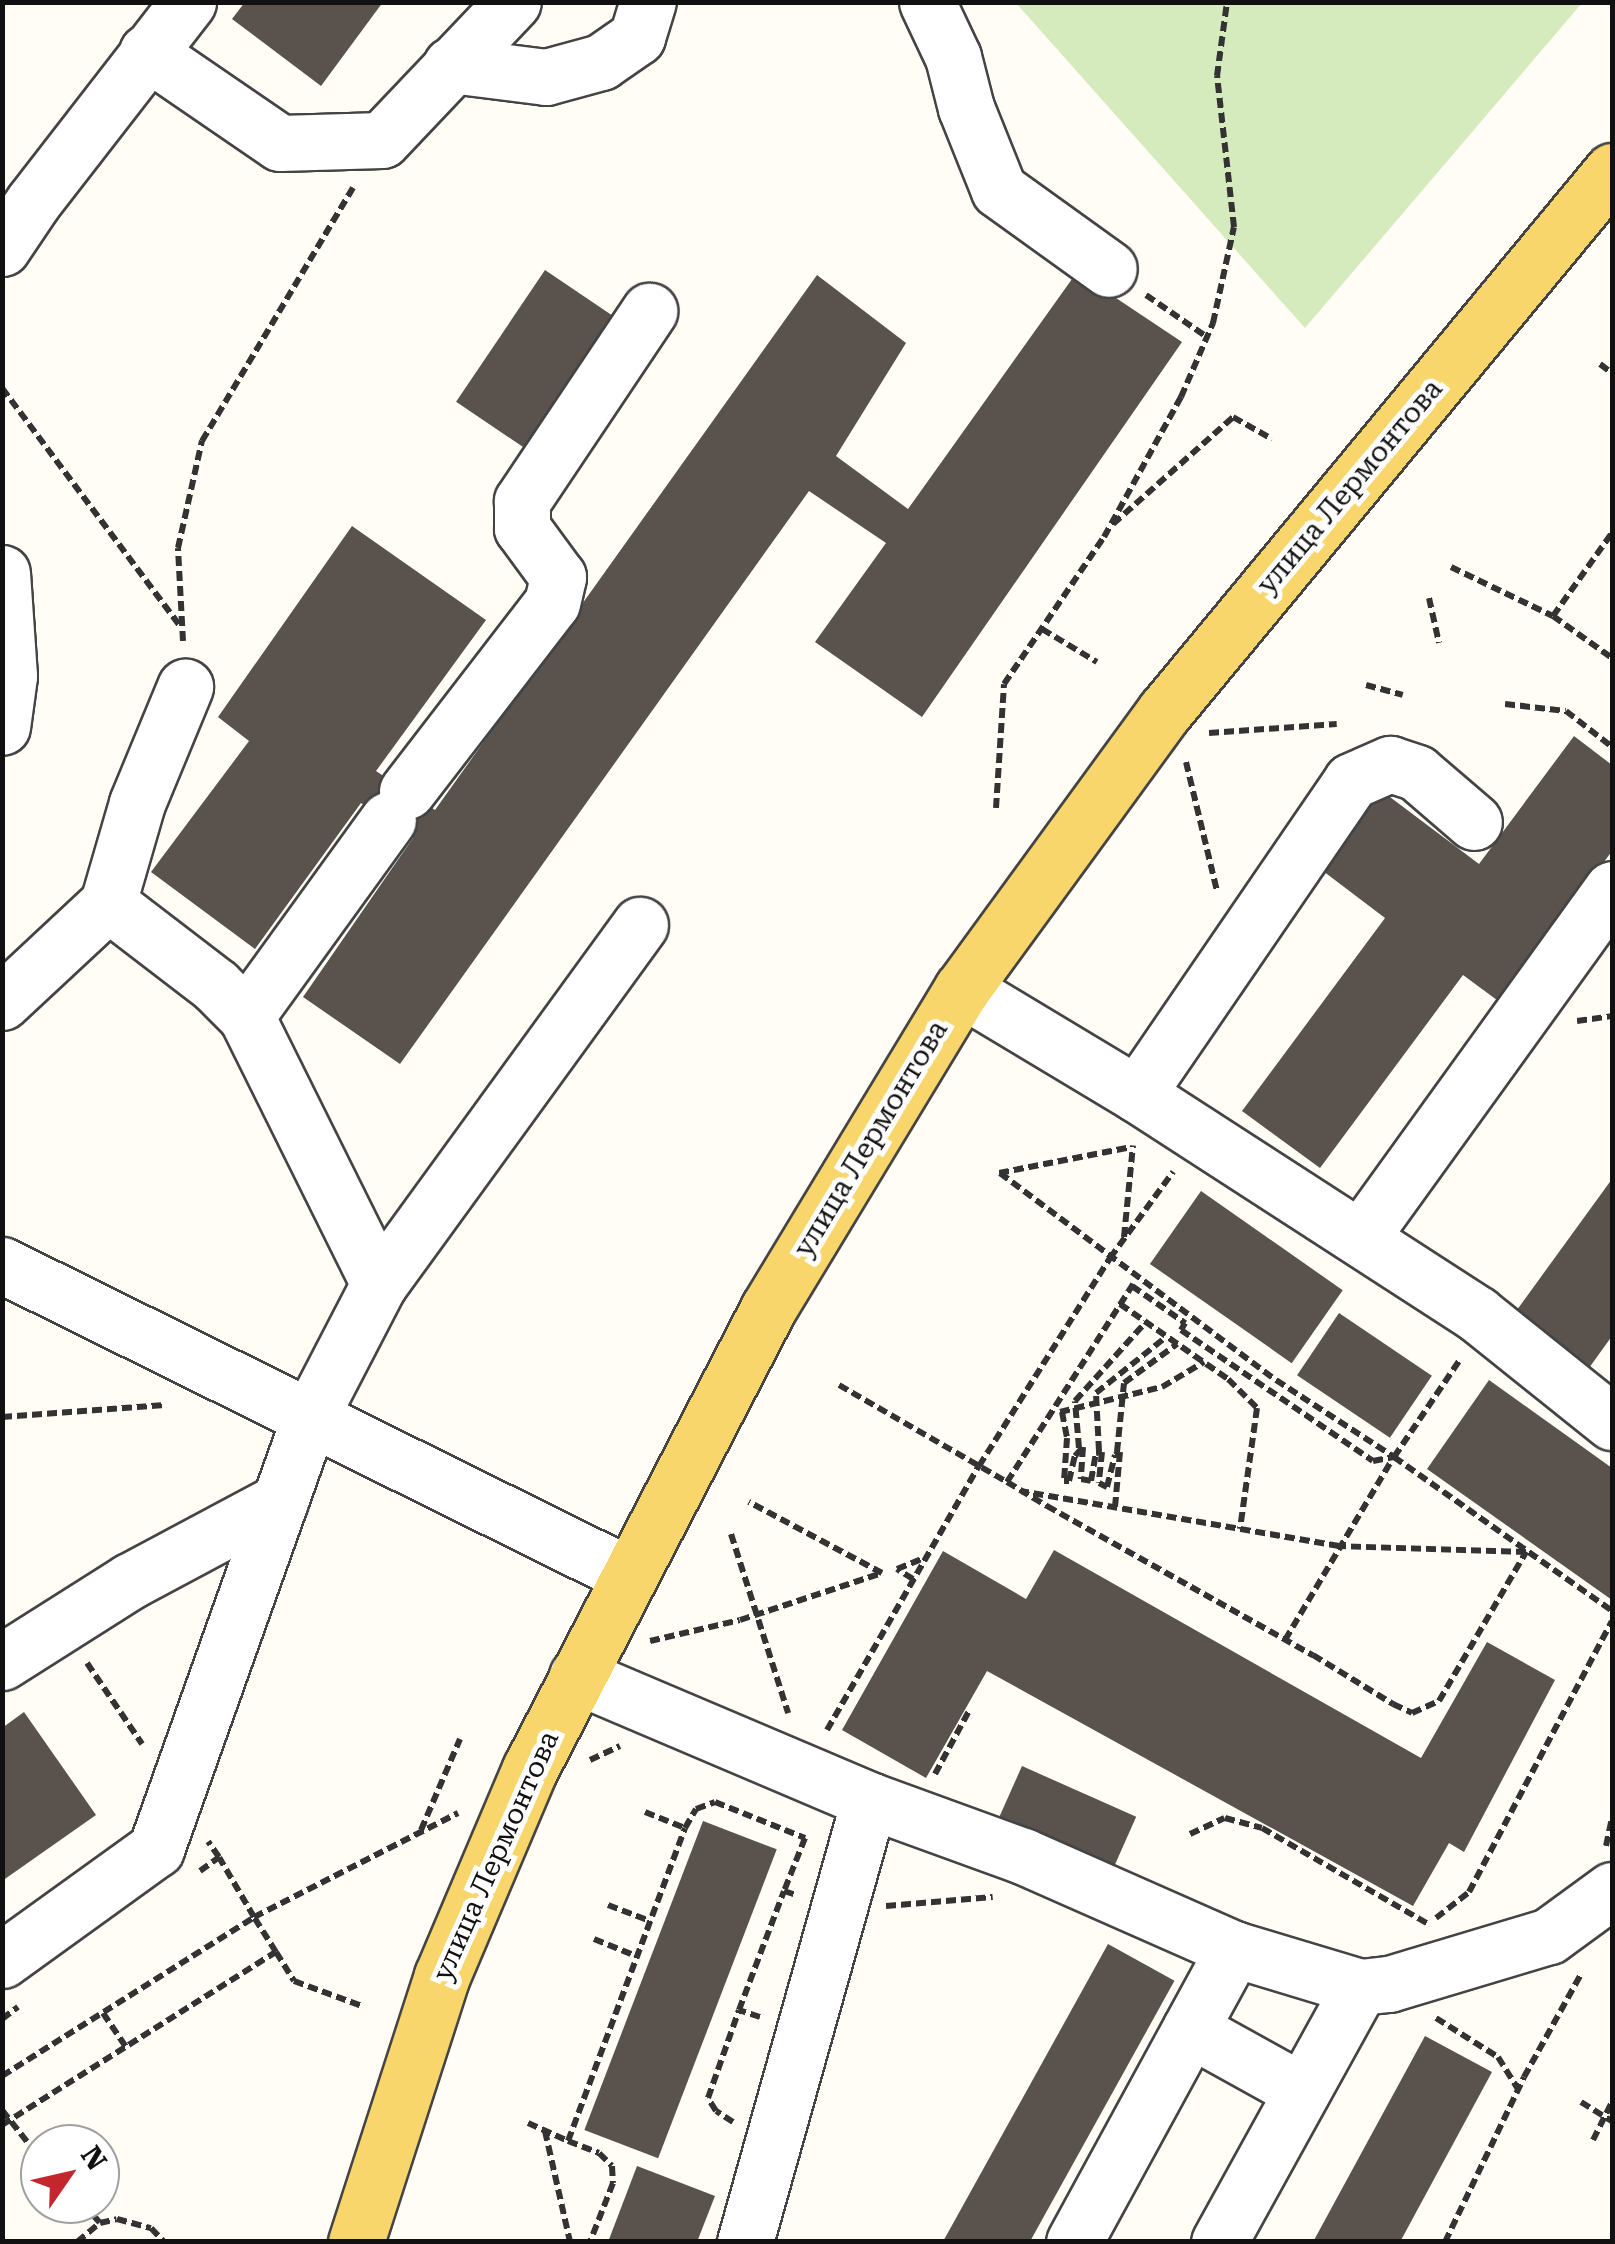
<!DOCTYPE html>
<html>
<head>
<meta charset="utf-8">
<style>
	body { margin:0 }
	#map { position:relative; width:1615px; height:2244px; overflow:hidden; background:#fffdf5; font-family:"Roboto Serif",serif }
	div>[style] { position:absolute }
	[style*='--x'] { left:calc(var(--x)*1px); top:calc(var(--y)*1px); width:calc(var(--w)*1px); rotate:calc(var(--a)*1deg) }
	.green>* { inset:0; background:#d5ebbd }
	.building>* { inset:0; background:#5a524d; transform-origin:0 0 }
	.path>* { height:6px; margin-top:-3px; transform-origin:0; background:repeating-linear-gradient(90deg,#333 0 10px,transparent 0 15px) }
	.roads { filter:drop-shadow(2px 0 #444) drop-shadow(-2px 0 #444) drop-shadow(0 2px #444) drop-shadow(0 -2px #444) }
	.minor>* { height:55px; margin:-27.5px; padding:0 27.5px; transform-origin:27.5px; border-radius:27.5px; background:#fff }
	.major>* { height:55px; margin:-27.5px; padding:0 27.5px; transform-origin:27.5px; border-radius:27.5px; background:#f9d66b }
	span { translate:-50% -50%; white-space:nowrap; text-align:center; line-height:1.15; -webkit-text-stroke:10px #fff; paint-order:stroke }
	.street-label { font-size:28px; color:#111 }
	.frame { position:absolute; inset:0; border:5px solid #111; pointer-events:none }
	.north { position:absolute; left:20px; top:2124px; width:100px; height:100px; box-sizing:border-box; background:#fff; border:2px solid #a0a0a0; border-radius:50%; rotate:56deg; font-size:28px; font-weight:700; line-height:40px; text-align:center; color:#111 }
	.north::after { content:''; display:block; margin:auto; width:35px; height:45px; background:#c4262e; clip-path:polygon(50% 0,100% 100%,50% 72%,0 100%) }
</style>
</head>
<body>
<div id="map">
	<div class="green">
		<i style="clip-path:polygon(1016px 3px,1582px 3px,1305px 328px)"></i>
	</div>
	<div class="building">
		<i style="clip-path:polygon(245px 2px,383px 2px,321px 86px,232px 19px)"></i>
		<i style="left:545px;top:270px;width:91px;height:159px;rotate:34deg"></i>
		<i style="clip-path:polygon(1077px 272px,1182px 342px,922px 717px,815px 642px,886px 543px,809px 491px,400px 1064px,303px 997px,413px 838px,361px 803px,255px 949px,151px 872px,249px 741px,218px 717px,352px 526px,486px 620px,376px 771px,435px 810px,817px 275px,906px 343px,836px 456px,908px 509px)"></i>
		<i style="clip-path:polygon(1574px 736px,1612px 765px,1612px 851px,1501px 1003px,1463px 975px,1320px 1168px,1242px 1111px,1385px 918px,1323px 871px,1382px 791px,1479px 864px)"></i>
		<i style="clip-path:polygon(1612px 1179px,1612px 1336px,1589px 1368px,1514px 1314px)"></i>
		<i style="left:1201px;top:1191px;width:173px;height:89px;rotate:35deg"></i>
		<i style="left:1339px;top:1313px;width:112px;height:75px;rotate:34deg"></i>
		<i style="clip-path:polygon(1489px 1380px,1612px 1468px,1612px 1600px,1427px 1469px)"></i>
		<i style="clip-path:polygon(1054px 1550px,1421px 1758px,1487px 1642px,1555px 1680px,1464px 1852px,1449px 1843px,1413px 1906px,987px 1671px,926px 1778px,842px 1730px,943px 1551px,1026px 1599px)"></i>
		<i style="clip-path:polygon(24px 1712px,96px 1815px,2px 1881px,2px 1728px)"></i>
		<i style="left:1022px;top:1766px;width:125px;height:57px;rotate:24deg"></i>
		<i style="left:703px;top:1821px;width:79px;height:331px;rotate:21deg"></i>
		<i style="left:1108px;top:1944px;width:76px;height:340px;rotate:29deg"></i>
		<i style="clip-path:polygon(1425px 2036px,1492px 2072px,1400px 2242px,1313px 2242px)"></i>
		<i style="clip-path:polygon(637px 2166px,715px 2196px,697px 2242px,608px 2242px)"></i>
	</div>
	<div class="path">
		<i style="--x:1146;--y:295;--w:74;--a:34.5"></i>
		<i style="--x:1600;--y:364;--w:15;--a:37"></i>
		<i style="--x:2;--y:388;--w:299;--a:53.2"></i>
		<i style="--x:1113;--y:524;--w:161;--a:-41.7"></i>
		<i style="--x:1233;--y:417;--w:45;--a:29.4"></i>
		<i style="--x:1451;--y:567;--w:113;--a:25.7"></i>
		<i style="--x:1553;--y:616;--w:72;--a:35.4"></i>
		<i style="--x:1429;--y:598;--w:46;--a:77.5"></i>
		<i style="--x:1553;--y:616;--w:102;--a:-54.6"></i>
		<i style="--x:1042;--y:629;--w:64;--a:31"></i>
		<i style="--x:183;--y:641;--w:93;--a:-93.1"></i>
		<i style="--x:178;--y:548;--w:110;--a:-77.4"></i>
		<i style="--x:202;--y:441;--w:295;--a:-59.2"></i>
		<i style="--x:1366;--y:685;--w:38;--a:15"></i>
		<i style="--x:1505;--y:704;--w:61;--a:6.5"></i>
		<i style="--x:1566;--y:711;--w:58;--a:38"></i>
		<i style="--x:1209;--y:733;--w:128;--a:-4"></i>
		<i style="--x:1186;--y:762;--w:133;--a:76.5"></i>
		<i style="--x:996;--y:808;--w:124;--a:-86.3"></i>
		<i style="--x:1004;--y:684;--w:178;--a:-55.8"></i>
		<i style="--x:1104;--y:537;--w:160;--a:-61.2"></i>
		<i style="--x:1181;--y:397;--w:81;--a:-66.6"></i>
		<i style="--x:1213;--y:323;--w:98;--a:-77.7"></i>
		<i style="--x:1234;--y:227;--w:152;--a:-96.4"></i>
		<i style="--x:1217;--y:76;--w:75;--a:-82.3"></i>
		<i style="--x:1577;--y:1021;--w:35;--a:-8"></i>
		<i style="--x:999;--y:1173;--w:135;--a:-11.1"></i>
		<i style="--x:1000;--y:1173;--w:345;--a:36.9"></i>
		<i style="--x:1276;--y:1380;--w:141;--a:33.1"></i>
		<i style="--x:1394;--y:1457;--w:116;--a:-55.9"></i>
		<i style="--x:1124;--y:1237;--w:92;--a:-84.4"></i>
		<i style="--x:1132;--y:1286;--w:65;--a:34.9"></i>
		<i style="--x:1185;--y:1323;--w:8;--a:120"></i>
		<i style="--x:1181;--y:1330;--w:232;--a:34.3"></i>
		<i style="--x:1373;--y:1461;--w:21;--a:-11"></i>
		<i style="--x:1394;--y:1457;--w:267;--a:35.2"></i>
		<i style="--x:1120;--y:1304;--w:131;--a:34.8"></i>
		<i style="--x:1228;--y:1379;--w:41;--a:45"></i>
		<i style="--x:1257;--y:1408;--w:122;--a:98"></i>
		<i style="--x:839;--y:1385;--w:194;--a:30"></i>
		<i style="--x:1007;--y:1482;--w:235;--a:-57.5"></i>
		<i style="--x:1060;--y:1412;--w:105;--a:-13.8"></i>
		<i style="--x:1162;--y:1387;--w:49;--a:-30.8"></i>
		<i style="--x:1062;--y:1412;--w:26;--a:79"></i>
		<i style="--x:1067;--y:1438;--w:43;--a:94"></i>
		<i style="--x:1064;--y:1481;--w:5;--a:0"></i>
		<i style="--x:1069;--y:1481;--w:26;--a:-77"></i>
		<i style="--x:1075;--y:1456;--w:12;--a:-48"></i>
		<i style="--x:1083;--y:1447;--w:32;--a:94"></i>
		<i style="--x:1081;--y:1479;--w:10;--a:11"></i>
		<i style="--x:1091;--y:1481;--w:28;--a:-80"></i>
		<i style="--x:1096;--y:1453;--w:6;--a:-9"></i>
		<i style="--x:1102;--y:1452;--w:31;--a:96"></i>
		<i style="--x:1099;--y:1483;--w:9;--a:27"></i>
		<i style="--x:1107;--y:1487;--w:33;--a:-76"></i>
		<i style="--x:1115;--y:1455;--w:6;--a:-31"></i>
		<i style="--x:1120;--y:1452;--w:55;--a:95.2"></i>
		<i style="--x:2;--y:1417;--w:163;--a:-4.2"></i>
		<i style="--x:1079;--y:1448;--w:47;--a:-94.9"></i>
		<i style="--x:1075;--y:1401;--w:106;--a:-48.1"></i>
		<i style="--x:1099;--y:1451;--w:58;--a:-93"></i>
		<i style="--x:1096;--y:1393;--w:90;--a:-38.7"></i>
		<i style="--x:1117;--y:1452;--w:69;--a:-84.2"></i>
		<i style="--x:1124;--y:1383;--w:66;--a:-36.3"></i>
		<i style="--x:1007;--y:1482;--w:47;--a:31"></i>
		<i style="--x:1047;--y:1506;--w:305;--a:29.3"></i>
		<i style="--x:1313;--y:1655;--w:94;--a:31.5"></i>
		<i style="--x:1393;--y:1704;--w:21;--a:25"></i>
		<i style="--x:1412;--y:1713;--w:30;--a:-24"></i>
		<i style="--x:1439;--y:1701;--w:173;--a:-59.7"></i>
		<i style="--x:1526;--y:1552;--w:187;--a:-178.2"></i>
		<i style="--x:1339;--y:1546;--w:322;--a:-170.2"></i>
		<i style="--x:731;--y:1534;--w:188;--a:72.3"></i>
		<i style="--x:913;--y:1579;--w:19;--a:-148"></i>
		<i style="--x:897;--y:1569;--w:31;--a:-22"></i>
		<i style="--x:1285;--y:1640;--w:212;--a:-59.3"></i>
		<i style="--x:650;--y:1641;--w:92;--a:-13.1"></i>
		<i style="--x:740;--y:1620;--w:150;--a:-18.3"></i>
		<i style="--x:882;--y:1573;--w:151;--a:-151.9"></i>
		<i style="--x:87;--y:1663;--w:98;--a:55.8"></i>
		<i style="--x:827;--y:1730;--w:305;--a:-60.1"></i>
		<i style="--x:979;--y:1466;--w:246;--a:-57.8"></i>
		<i style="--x:1110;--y:1258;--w:107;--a:-53.8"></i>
		<i style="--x:590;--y:1760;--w:33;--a:-25"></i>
		<i style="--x:935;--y:1774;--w:74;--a:-61.7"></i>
		<i style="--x:645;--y:1812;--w:43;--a:21.8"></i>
		<i style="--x:685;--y:1828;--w:22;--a:-60"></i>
		<i style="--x:696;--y:1809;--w:20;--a:-20"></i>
		<i style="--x:715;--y:1802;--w:97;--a:21.8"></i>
		<i style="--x:805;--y:1838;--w:57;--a:111.6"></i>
		<i style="--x:784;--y:1891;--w:13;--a:18"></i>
		<i style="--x:421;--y:1830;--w:99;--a:-66.8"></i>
		<i style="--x:1190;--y:1834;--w:38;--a:-25"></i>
		<i style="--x:1225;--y:1818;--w:38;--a:15"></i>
		<i style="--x:1262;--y:1828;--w:192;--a:30"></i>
		<i style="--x:1606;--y:1846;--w:29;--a:-78"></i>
		<i style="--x:200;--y:1871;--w:24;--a:-36"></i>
		<i style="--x:219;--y:1857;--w:19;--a:-125"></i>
		<i style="--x:608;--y:1905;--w:45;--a:20.9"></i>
		<i style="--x:886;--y:1906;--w:107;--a:-4.8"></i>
		<i style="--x:1436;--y:1918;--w:42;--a:-38.2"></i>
		<i style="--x:1469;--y:1892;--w:306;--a:-62.2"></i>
		<i style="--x:594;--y:1939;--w:45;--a:22"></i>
		<i style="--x:276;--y:1952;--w:34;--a:58"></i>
		<i style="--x:294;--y:1981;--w:72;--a:20.2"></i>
		<i style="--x:103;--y:2013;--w:41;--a:55.9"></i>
		<i style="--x:760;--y:2017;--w:22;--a:-162"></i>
		<i style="--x:739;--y:2010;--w:127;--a:-69.3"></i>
		<i style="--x:1436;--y:2018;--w:73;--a:32.2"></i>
		<i style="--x:1498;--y:2057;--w:39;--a:58"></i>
		<i style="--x:2;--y:2019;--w:20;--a:-37"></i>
		<i style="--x:2;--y:2076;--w:298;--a:-32.2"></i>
		<i style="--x:254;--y:1917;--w:69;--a:-120.3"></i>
		<i style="--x:1581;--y:2102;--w:36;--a:32"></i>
		<i style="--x:2;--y:2110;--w:61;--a:51.6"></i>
		<i style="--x:733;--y:2122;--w:20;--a:-147"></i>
		<i style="--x:716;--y:2111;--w:15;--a:-122"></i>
		<i style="--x:708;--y:2098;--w:93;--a:-70.6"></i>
		<i style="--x:528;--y:2123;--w:44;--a:24.2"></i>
		<i style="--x:568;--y:2141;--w:334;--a:-69.5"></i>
		<i style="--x:2;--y:2125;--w:324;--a:-32.3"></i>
		<i style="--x:276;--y:1952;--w:41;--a:-122.2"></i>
		<i style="--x:254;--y:1917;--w:229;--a:-27"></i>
		<i style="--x:545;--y:2131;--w:114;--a:77.3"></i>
		<i style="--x:1593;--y:2140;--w:42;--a:-63.4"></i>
		<i style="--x:568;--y:2141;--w:33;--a:21"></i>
		<i style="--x:599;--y:2153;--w:18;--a:45"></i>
		<i style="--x:612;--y:2166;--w:17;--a:87"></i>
		<i style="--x:613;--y:2183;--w:63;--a:111.3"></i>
		<i style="--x:83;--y:2204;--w:25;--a:48"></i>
		<i style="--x:77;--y:2242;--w:30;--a:-40"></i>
		<i style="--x:100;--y:2223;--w:17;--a:-13"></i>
		<i style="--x:117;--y:2219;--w:35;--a:15"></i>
		<i style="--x:151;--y:2228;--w:19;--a:47"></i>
		<i style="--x:1445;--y:2242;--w:183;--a:-64.4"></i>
		<i style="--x:1524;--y:2077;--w:118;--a:-61"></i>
	</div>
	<div class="roads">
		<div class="minor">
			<i style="--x:927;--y:2;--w:61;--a:64.7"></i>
			<i style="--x:953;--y:57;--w:53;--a:75.7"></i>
			<i style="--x:966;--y:108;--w:88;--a:68.1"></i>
			<i style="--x:999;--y:190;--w:135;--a:35.7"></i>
			<i style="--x:147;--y:52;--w:161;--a:34.4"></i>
			<i style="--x:280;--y:143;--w:102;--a:-1.7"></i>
			<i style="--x:382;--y:140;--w:190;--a:-46.5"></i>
			<i style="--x:451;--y:65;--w:96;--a:7.2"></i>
			<i style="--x:546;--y:77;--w:57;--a:-15.3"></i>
			<i style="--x:601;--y:62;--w:44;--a:-34.8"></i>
			<i style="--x:637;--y:37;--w:37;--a:-73"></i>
			<i style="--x:2;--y:248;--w:55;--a:-56"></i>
			<i style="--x:33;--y:202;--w:253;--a:-52.2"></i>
			<i style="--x:2;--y:573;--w:103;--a:86.1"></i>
			<i style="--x:9;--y:676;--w:51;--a:97.8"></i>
			<i style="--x:407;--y:791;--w:237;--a:-52.4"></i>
			<i style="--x:552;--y:603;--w:27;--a:-77"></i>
			<i style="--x:558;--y:577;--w:61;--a:-126.3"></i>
			<i style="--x:522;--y:528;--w:27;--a:-90"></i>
			<i style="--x:522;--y:501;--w:229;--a:-56.2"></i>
			<i style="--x:108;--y:903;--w:136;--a:37.5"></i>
			<i style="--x:216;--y:986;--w:42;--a:45"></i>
			<i style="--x:246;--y:1016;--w:299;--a:63.6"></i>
			<i style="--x:962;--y:989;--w:204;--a:31"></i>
			<i style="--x:1137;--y:1094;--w:405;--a:32.9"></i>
			<i style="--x:1477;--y:1314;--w:173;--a:38.7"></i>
			<i style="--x:2;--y:1002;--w:145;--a:-43"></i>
			<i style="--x:108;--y:903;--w:104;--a:-73.8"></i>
			<i style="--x:137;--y:803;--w:126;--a:-67.5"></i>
			<i style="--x:246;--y:1016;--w:242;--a:-54.1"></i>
			<i style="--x:1137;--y:1094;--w:379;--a:-55.6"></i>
			<i style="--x:1351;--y:781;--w:43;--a:-23.6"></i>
			<i style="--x:1390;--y:764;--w:28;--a:18"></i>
			<i style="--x:1417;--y:773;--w:75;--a:40.7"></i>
			<i style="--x:1361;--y:1237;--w:429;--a:-54.2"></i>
			<i style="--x:2;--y:1265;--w:699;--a:26.31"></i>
			<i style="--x:2;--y:1662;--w:151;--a:-32.3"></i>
			<i style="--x:130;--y:1581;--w:170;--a:-28.1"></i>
			<i style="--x:577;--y:1676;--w:317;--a:23"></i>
			<i style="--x:869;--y:1800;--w:164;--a:20"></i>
			<i style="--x:1023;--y:1856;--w:231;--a:23.8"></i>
			<i style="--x:1234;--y:1949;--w:132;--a:16.8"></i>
			<i style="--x:1360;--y:1987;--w:29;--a:-6"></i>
			<i style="--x:1389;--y:1984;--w:167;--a:-16.7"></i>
			<i style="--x:1549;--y:1936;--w:78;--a:-36.1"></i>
			<i style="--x:2;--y:1960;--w:190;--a:-35.8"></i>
			<i style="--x:156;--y:1849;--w:459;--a:-70.4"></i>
			<i style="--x:310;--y:1417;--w:150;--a:-62.6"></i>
			<i style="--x:379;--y:1284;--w:444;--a:-54"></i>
			<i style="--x:1190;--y:2029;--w:128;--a:29"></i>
			<i style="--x:745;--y:2242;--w:459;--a:-74.3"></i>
			<i style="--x:1074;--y:2242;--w:334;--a:-61.4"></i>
			<i style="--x:1219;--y:2242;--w:291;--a:-61.1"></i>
		</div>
		<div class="major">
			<i style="--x:356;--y:2242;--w:280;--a:-72.1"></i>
			<i style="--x:442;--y:1976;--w:225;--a:-67"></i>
			<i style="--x:530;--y:1769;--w:518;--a:-62.64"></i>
			<i style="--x:768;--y:1309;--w:374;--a:-58.8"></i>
			<i style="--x:962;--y:989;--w:344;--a:-53.9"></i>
			<i style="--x:1165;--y:711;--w:701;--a:-50.38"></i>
		</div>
	</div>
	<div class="street-label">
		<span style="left:1350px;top:487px;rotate:-50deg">улица Лермонтова</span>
		<span style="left:871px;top:1139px;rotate:-59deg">улица Лермонтова</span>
		<span style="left:496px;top:1856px;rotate:-66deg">улица Лермонтова</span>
	</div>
	<div class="frame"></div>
	<div class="north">N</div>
</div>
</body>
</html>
